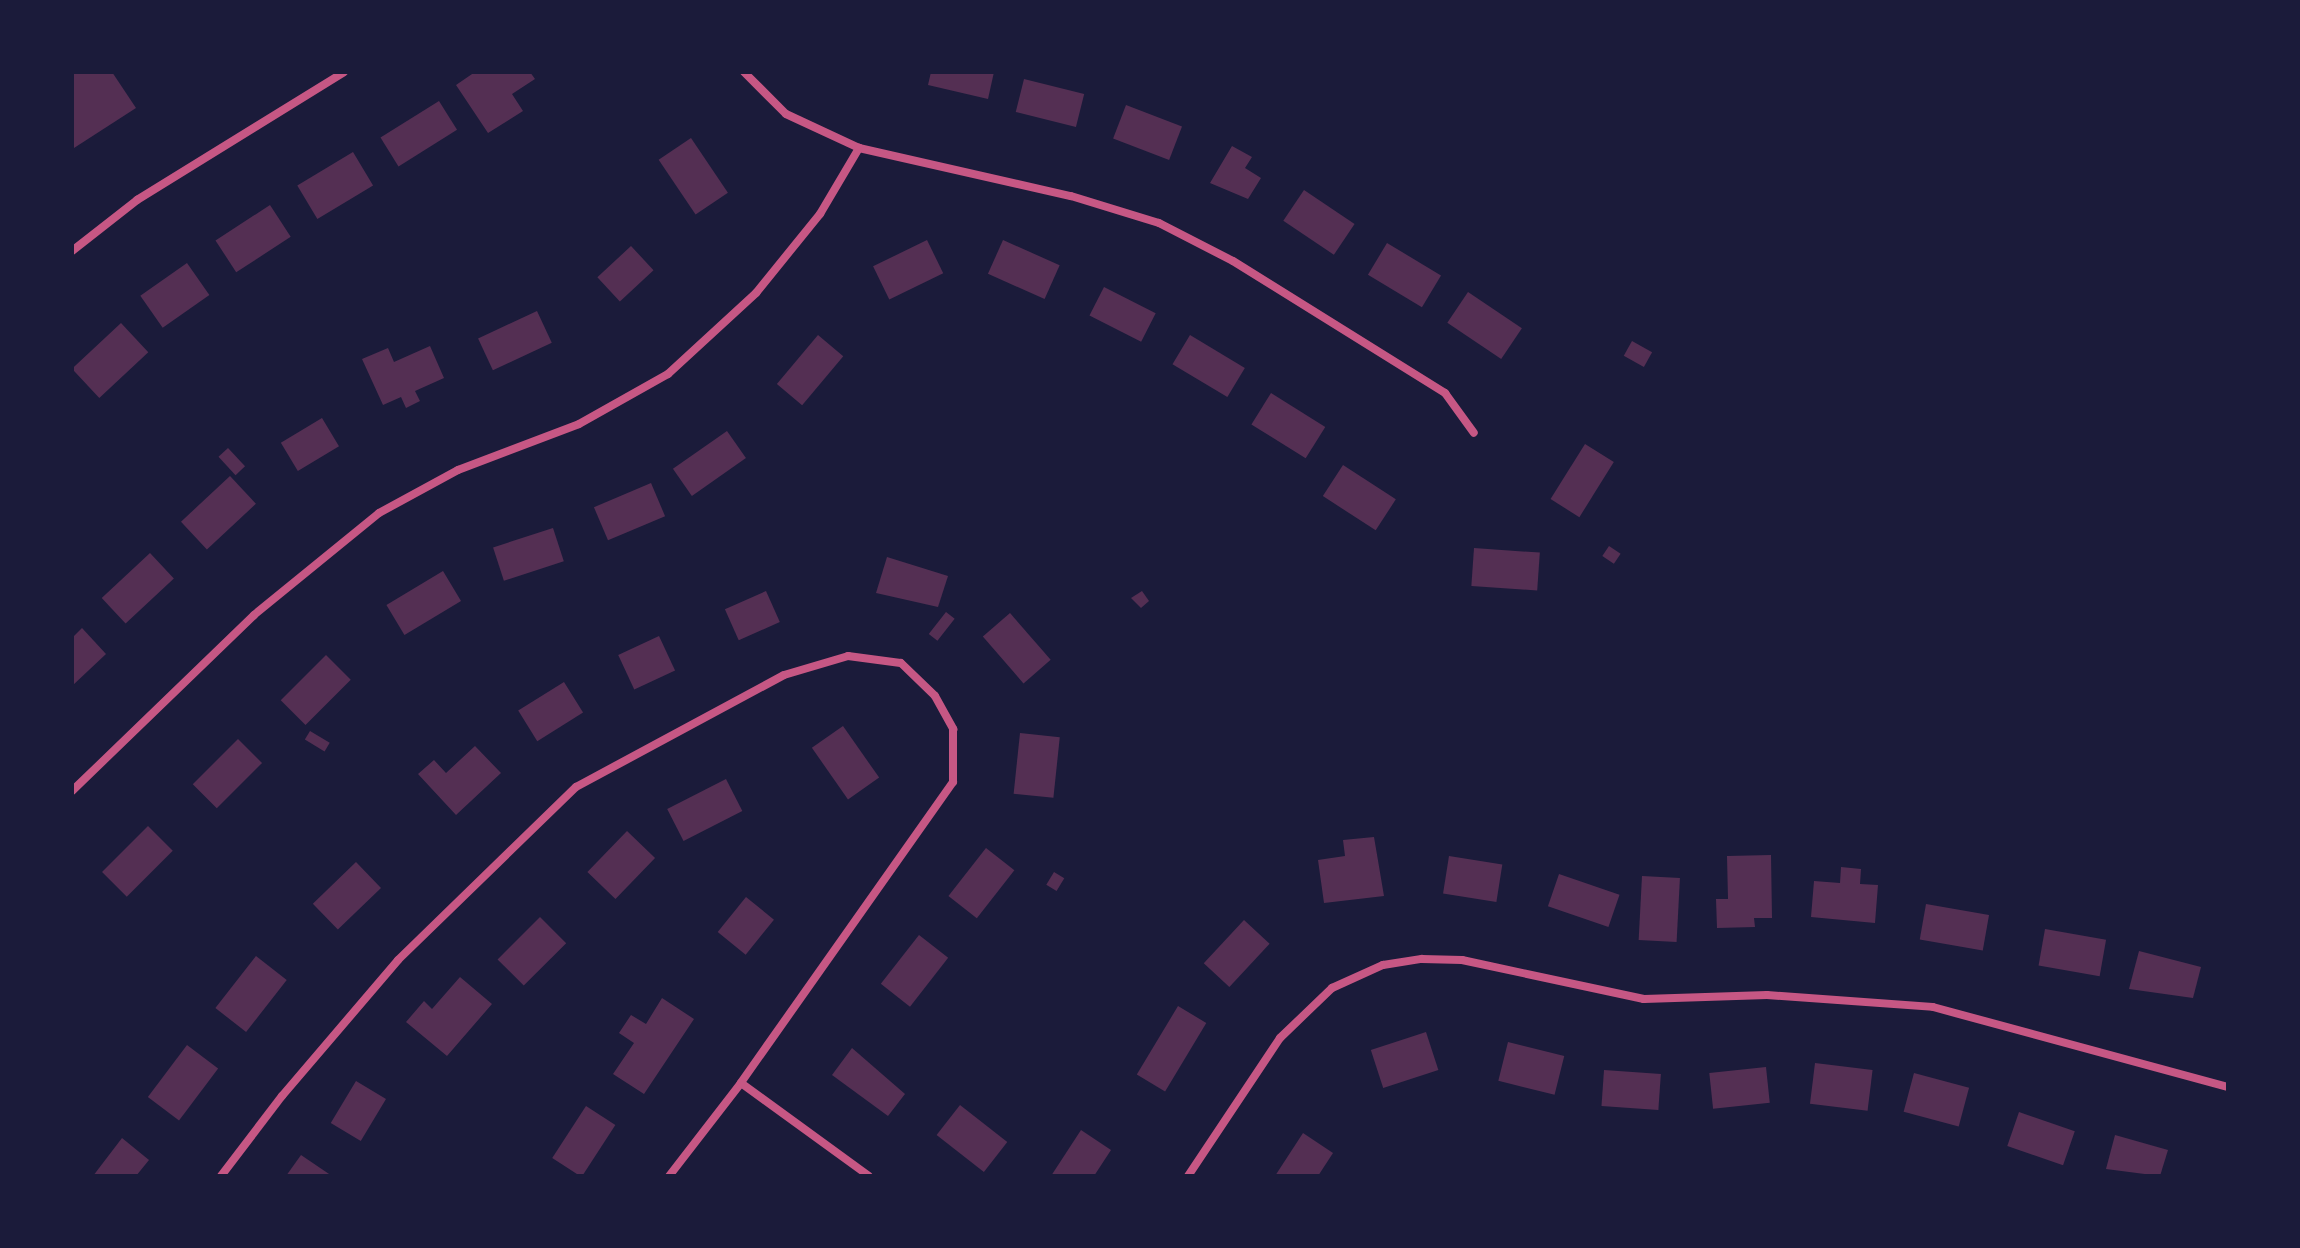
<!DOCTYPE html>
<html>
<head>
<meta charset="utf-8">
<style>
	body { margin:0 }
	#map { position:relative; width:2300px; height:1248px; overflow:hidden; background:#1b1b3a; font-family:"Nunito Sans",sans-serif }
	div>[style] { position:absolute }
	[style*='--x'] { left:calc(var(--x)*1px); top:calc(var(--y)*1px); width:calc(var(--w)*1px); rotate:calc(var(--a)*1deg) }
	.building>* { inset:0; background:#542f53; transform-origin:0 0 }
	.minor>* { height:8px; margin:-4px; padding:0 4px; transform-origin:4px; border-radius:4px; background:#c65784 }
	span { translate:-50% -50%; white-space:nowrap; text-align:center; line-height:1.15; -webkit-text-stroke:6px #1b1b3a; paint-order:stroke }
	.frame { position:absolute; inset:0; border:74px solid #1b1b3a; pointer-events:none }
</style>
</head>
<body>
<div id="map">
	<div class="building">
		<i style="clip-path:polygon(72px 72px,112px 72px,136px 108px,74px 148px)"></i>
		<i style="clip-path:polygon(475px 72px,530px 72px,535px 79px,512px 94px,523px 111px,488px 133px,456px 85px)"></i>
		<i style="clip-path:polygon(931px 72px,994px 72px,988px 99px,928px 85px)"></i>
		<i style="left:1024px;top:79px;width:62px;height:34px;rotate:14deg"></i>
		<i style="left:439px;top:101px;width:34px;height:69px;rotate:58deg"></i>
		<i style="left:1126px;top:105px;width:60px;height:36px;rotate:21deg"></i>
		<i style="left:691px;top:138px;width:66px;height:39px;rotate:56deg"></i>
		<i style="clip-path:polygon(1232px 146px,1252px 157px,1245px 168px,1261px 178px,1248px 199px,1210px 183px)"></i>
		<i style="left:353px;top:152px;width:39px;height:65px;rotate:59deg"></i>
		<i style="left:1304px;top:190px;width:61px;height:37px;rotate:34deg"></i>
		<i style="left:270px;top:205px;width:38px;height:65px;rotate:57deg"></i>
		<i style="left:927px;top:240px;width:37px;height:60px;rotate:64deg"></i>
		<i style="left:1003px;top:240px;width:62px;height:37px;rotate:24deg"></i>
		<i style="left:1387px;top:243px;width:63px;height:37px;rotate:31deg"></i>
		<i style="left:631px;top:246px;width:33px;height:46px;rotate:47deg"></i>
		<i style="left:187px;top:263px;width:39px;height:57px;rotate:55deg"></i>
		<i style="left:1104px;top:287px;width:58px;height:32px;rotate:27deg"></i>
		<i style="left:1468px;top:292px;width:65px;height:37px;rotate:34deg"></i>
		<i style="left:537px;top:311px;width:35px;height:65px;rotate:65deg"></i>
		<i style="left:121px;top:323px;width:40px;height:67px;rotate:47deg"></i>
		<i style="left:818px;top:335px;width:33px;height:64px;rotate:40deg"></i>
		<i style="left:1190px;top:335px;width:64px;height:34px;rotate:31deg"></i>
		<i style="left:1632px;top:341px;width:23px;height:17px;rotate:29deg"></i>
		<i style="clip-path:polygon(430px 346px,444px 378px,415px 391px,420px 401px,406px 408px,401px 397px,383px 405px,362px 359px,388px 348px,394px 362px)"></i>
		<i style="left:1271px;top:393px;width:64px;height:37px;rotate:32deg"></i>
		<i style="left:322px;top:418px;width:33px;height:48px;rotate:59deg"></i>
		<i style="left:727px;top:431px;width:33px;height:66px;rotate:55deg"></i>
		<i style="left:1585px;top:444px;width:34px;height:65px;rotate:32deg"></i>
		<i style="left:228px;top:448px;width:25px;height:13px;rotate:47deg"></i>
		<i style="left:1343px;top:465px;width:63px;height:37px;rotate:33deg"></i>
		<i style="left:230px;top:476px;width:38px;height:67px;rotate:47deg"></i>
		<i style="left:651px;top:483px;width:36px;height:62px;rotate:67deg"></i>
		<i style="left:553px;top:528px;width:35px;height:63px;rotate:72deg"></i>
		<i style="left:1609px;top:546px;width:14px;height:12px;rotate:34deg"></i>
		<i style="left:1474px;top:548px;width:66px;height:38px;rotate:4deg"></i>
		<i style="left:150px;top:553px;width:35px;height:66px;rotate:47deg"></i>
		<i style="clip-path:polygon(887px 557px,948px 576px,938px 607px,876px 593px)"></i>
		<i style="left:443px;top:571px;width:35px;height:66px;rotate:59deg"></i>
		<i style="left:766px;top:591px;width:34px;height:45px;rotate:66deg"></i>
		<i style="clip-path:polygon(1142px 591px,1149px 601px,1141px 608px,1131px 598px)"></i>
		<i style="left:946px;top:612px;width:11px;height:28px;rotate:38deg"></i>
		<i style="left:1010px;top:613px;width:62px;height:36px;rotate:49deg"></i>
		<i style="clip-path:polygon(82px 628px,106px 654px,72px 686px,72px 638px)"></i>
		<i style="left:659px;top:636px;width:38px;height:45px;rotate:65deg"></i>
		<i style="left:326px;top:655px;width:35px;height:64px;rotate:45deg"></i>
		<i style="left:564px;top:682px;width:36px;height:54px;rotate:58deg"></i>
		<i style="left:843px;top:726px;width:63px;height:38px;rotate:55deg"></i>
		<i style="left:310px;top:731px;width:23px;height:10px;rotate:31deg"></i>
		<i style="left:1020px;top:733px;width:40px;height:61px;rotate:6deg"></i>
		<i style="left:238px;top:739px;width:34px;height:64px;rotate:45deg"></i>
		<i style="clip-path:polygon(475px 746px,501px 773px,456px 815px,418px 774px,434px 760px,446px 773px)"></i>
		<i style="left:726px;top:779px;width:36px;height:66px;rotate:63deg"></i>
		<i style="left:148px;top:826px;width:35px;height:65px;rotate:45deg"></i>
		<i style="left:627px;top:831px;width:39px;height:57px;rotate:44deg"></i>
		<i style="clip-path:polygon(1374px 837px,1384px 896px,1324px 903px,1318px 860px,1345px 856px,1343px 840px)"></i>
		<i style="left:986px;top:848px;width:36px;height:61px;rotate:38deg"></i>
		<i style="clip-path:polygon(1771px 855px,1772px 918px,1754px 918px,1755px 927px,1717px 928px,1716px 899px,1728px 899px,1727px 856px)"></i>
		<i style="left:1449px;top:856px;width:54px;height:38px;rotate:9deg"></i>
		<i style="left:356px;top:862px;width:36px;height:60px;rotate:46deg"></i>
		<i style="clip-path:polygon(1841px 867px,1861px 869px,1860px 884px,1878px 885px,1875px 923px,1811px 917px,1814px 881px,1840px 883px)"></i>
		<i style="left:1054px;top:872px;width:12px;height:15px;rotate:31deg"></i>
		<i style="left:1559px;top:874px;width:64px;height:34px;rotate:19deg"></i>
		<i style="left:1642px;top:876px;width:38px;height:64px;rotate:3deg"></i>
		<i style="left:746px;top:897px;width:36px;height:45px;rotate:39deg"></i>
		<i style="left:1926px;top:904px;width:64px;height:36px;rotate:10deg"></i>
		<i style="left:540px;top:917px;width:37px;height:60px;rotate:45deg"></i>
		<i style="left:1244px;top:920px;width:35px;height:59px;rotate:43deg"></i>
		<i style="left:2045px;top:929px;width:62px;height:37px;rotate:10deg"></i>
		<i style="left:919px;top:935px;width:37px;height:62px;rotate:38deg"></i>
		<i style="clip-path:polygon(2139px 951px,2201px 967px,2193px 998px,2129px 989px)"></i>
		<i style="left:256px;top:956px;width:39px;height:66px;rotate:38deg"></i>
		<i style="clip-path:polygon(460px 977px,492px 1004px,447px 1056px,406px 1022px,424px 1001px,432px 1009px)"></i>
		<i style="clip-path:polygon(662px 998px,694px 1019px,644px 1094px,613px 1074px,634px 1043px,619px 1033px,631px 1015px,646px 1024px)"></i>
		<i style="left:1178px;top:1006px;width:33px;height:80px;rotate:31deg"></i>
		<i style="left:1426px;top:1032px;width:40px;height:58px;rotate:72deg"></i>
		<i style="left:1508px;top:1042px;width:58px;height:40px;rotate:14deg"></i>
		<i style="left:187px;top:1045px;width:39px;height:65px;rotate:37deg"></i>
		<i style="clip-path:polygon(852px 1048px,905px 1094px,888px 1116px,832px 1075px)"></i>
		<i style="left:1815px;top:1063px;width:58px;height:41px;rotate:7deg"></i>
		<i style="left:1766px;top:1067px;width:36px;height:57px;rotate:84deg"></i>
		<i style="left:1604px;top:1070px;width:57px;height:36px;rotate:4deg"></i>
		<i style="left:1914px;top:1073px;width:57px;height:40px;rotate:15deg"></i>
		<i style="left:356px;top:1081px;width:35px;height:49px;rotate:31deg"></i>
		<i style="left:960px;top:1105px;width:60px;height:38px;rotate:38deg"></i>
		<i style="left:586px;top:1106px;width:35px;height:62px;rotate:33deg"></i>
		<i style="left:2019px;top:1112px;width:59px;height:36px;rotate:19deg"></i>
		<i style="clip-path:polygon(1081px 1130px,1111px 1150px,1094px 1176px,1051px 1176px)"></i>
		<i style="clip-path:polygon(1303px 1133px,1333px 1153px,1318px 1176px,1275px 1176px)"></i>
		<i style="clip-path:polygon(2115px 1135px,2168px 1150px,2160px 1176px,2106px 1169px)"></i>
		<i style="clip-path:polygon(122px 1138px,149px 1160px,136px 1176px,93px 1176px)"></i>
		<i style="clip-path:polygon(301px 1155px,332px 1176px,286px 1176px)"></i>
	</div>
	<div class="minor">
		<i style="--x:744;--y:72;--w:59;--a:45"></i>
		<i style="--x:786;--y:114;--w:81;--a:25"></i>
		<i style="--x:859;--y:148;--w:217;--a:12.8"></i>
		<i style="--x:1071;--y:196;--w:92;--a:17.1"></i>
		<i style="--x:1159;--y:223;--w:83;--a:27.2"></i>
		<i style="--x:1233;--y:261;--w:250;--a:31.9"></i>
		<i style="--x:1445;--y:393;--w:49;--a:54.1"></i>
		<i style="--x:72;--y:251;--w:83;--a:-38.1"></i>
		<i style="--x:137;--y:200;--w:243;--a:-31.7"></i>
		<i style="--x:72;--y:791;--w:253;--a:-44"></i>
		<i style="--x:254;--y:615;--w:161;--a:-39.2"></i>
		<i style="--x:379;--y:513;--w:90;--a:-28.6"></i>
		<i style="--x:458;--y:470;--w:129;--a:-20.8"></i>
		<i style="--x:579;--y:424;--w:102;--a:-29.3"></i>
		<i style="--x:668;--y:374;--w:120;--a:-42.6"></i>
		<i style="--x:756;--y:293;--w:102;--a:-51"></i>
		<i style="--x:820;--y:214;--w:77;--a:-59.4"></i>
		<i style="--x:741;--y:1083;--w:158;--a:36"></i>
		<i style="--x:221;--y:1176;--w:101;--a:-52.7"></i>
		<i style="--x:282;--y:1096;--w:179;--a:-49.5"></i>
		<i style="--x:398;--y:960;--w:248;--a:-44.2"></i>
		<i style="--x:576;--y:787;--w:236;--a:-28.3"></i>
		<i style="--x:784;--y:675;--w:67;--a:-16.5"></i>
		<i style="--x:848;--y:656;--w:53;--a:7.5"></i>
		<i style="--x:901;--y:663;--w:47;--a:44.1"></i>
		<i style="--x:935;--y:696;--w:38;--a:61"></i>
		<i style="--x:953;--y:729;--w:53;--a:90"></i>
		<i style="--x:953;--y:782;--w:368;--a:125.2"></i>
		<i style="--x:741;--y:1083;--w:118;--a:127.7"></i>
		<i style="--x:1188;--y:1176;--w:166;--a:-56.3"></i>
		<i style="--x:1280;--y:1038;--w:72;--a:-43.9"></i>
		<i style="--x:1332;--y:988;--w:56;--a:-24.3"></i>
		<i style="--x:1383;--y:965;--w:39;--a:-9"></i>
		<i style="--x:1422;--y:959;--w:40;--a:1.4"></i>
		<i style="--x:1462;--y:960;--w:186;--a:12.1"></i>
		<i style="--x:1644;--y:999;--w:123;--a:-1.9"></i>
		<i style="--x:1767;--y:995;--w:166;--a:4.1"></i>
		<i style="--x:1933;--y:1007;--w:306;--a:15.2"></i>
	</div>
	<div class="frame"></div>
</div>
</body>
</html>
